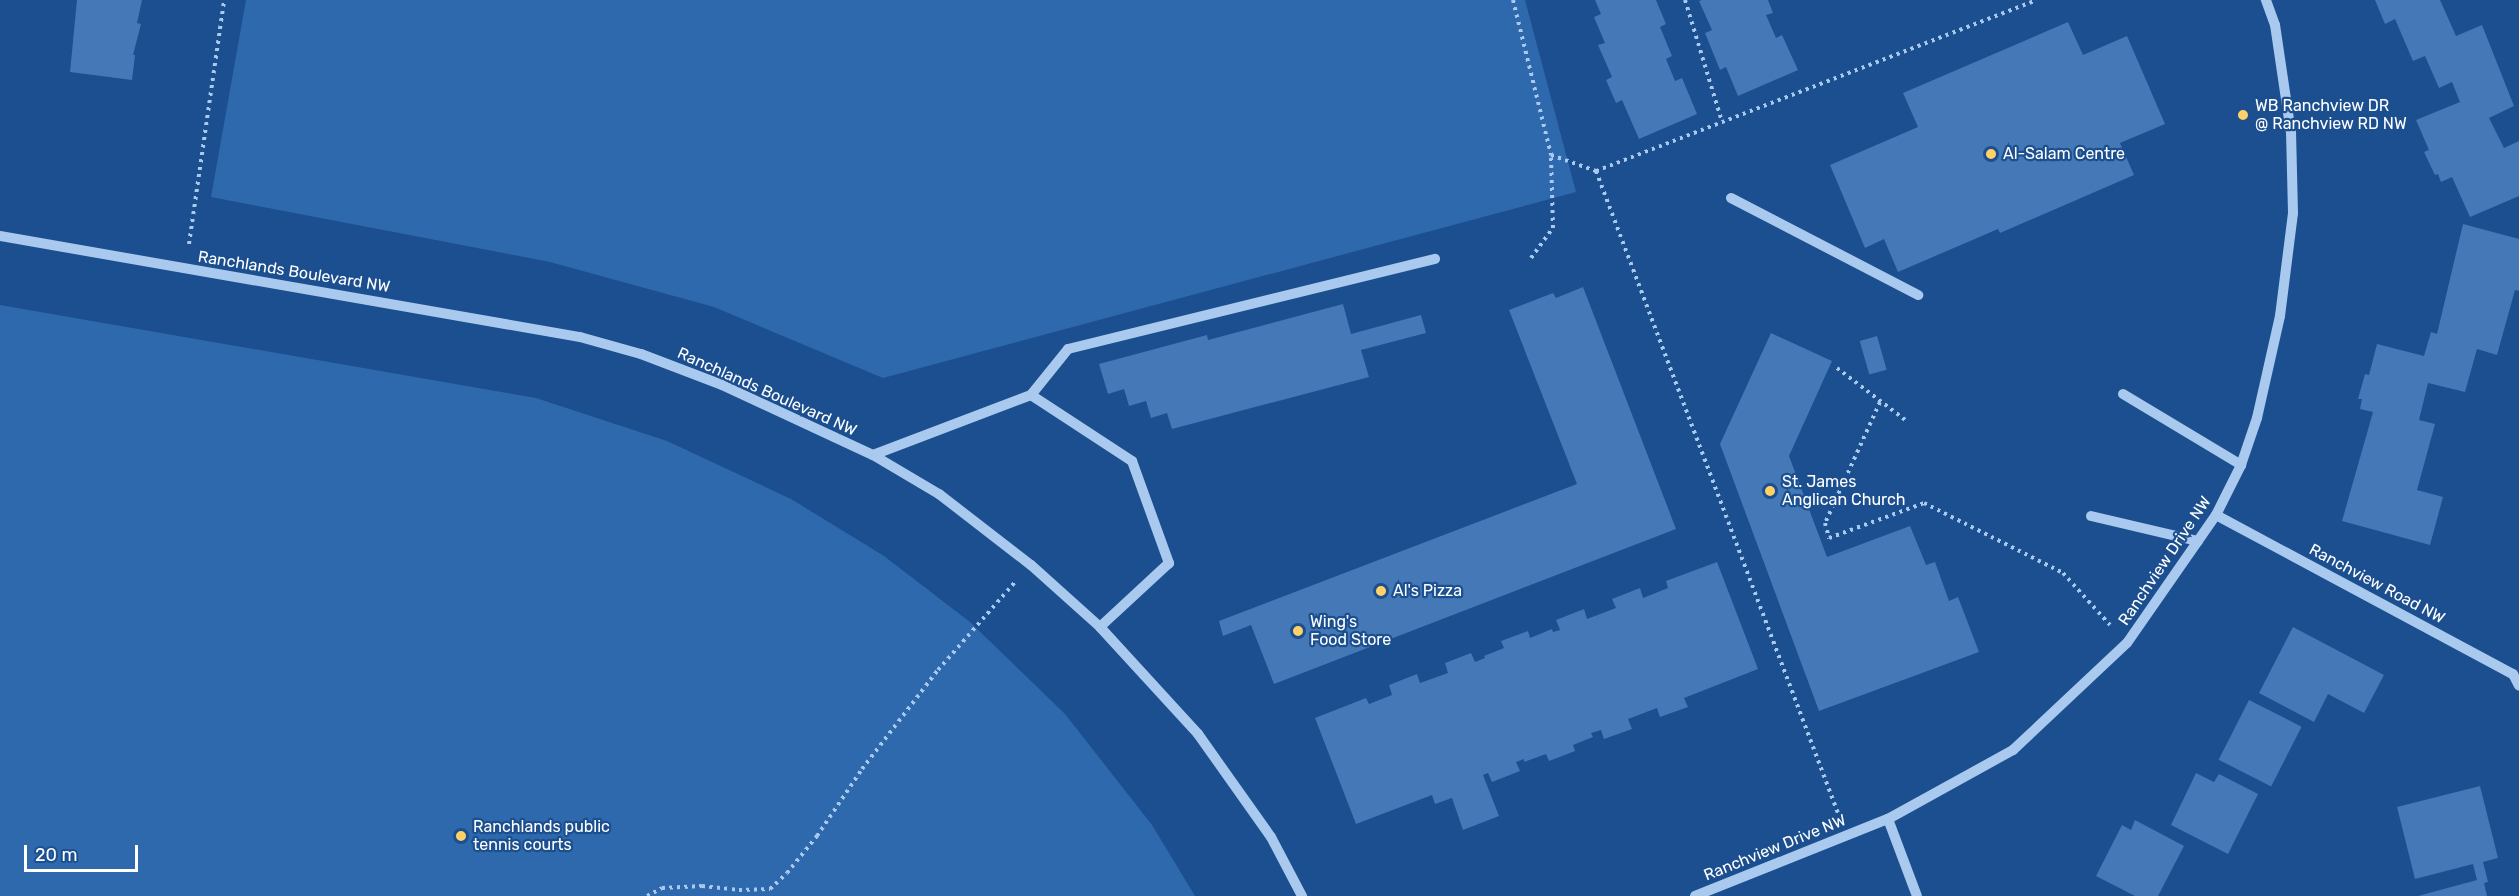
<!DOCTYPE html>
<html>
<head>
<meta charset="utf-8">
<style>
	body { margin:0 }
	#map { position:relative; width:2519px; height:896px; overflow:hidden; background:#1b4f8f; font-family:Rubik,sans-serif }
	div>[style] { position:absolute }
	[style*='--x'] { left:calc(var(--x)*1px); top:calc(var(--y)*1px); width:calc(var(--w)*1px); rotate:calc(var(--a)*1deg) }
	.green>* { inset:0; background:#2e69ad }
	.building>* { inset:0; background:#4478b7; transform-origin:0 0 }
	.path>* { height:4px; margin-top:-2px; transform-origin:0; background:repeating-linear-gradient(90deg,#a9c9ee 0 3px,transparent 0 7.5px) }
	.minor>* { height:10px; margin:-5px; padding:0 5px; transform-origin:5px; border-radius:5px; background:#a9c9ee }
	.dots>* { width:16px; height:16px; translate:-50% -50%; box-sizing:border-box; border:3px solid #1b4f8f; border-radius:50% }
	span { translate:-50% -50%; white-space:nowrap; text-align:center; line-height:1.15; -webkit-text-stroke:4.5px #1b4f8f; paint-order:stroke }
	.poi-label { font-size:16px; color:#fff }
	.left { translate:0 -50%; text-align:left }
	.street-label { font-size:16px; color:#fff }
	.scale { position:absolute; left:24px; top:845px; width:114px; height:27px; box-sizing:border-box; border:3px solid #fff; border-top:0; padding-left:8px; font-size:18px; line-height:21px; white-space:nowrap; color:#fff; -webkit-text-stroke:4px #1b4f8f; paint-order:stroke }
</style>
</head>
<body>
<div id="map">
	<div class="green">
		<i style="clip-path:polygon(246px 0,1525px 0,1576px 192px,883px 378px,714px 307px,550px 262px,211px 197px)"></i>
		<i style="clip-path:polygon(0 305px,536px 398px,667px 441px,791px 499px,884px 556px,970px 622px,1065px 714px,1152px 825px,1195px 896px,0 896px)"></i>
	</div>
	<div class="building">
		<i style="clip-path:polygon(77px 0,142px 0,137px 23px,141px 24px,133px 55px,135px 55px,132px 80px,70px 72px)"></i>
		<i style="clip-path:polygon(1595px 0,1656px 0,1666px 24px,1660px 27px,1672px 56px,1666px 59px,1675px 81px,1682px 78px,1697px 114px,1639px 139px,1622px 100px,1616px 103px,1606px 80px,1612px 77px,1598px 45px,1605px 43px,1594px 17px,1601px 14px)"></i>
		<i style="clip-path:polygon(1702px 0,1768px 0,1773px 13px,1766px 15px,1776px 38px,1782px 35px,1798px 70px,1738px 96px,1726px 67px,1720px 70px,1705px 33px,1712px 30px,1699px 1px)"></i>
		<i style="clip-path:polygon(2375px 0,2440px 0,2456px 36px,2482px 25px,2514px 106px,2489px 118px,2504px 148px,2519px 141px,2519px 196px,2470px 217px,2452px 177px,2441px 182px,2438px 174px,2435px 175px,2424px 152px,2429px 150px,2416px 120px,2460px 102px,2452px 82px,2439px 88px,2425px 56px,2413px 61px,2395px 19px,2385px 24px)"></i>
		<i style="clip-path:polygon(2068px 22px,2083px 55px,2127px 36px,2165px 124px,2120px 143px,2134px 175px,2000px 233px,1998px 229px,1898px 272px,1884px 239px,1865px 248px,1830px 165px,1918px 127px,1903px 93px)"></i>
		<i style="clip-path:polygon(2463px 224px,2519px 239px,2519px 291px,2515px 290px,2497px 355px,2477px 349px,2465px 392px,2428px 383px,2419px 420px,2435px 424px,2417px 490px,2443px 497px,2430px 545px,2342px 521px,2373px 412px,2360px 409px,2362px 399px,2358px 399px,2365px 374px,2369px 375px,2377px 344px,2424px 356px,2431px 332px,2437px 334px)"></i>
		<i style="clip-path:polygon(1583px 287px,1676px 529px,1274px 684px,1251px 625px,1223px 636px,1219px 621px,1577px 484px,1509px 310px,1553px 293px,1556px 298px)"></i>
		<i style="clip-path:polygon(1343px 304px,1351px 334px,1421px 315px,1426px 333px,1361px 350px,1369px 377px,1172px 429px,1167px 413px,1151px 418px,1146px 401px,1129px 406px,1124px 389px,1108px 394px,1099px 364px,1207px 335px,1208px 340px)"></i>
		<i style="clip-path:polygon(1771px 333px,1832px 361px,1789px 456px,1827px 557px,1910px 526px,1926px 565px,1935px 562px,1949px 601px,1958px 597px,1979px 652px,1819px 711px,1720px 444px)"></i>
		<i style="left:1877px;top:336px;width:35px;height:18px;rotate:74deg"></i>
		<i style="clip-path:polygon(1717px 562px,1758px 669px,1684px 698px,1688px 707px,1660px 717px,1657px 708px,1628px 719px,1632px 729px,1604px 739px,1601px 730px,1591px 733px,1593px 737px,1573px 745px,1575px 751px,1549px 761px,1546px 754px,1524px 762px,1524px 759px,1516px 762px,1520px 771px,1492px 782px,1488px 773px,1483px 775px,1499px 816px,1463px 830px,1452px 798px,1435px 804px,1432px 795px,1356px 824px,1315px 718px,1366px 698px,1369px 704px,1392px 695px,1389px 685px,1417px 674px,1420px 683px,1448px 673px,1445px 663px,1471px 653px,1475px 662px,1485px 658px,1484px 656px,1504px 648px,1501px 641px,1528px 631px,1530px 638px,1552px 629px,1553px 632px,1560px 630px,1556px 620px,1584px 609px,1587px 619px,1616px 608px,1612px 599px,1640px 588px,1643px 598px,1668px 588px,1666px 581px)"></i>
		<i style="clip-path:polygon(2293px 627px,2384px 675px,2364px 713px,2328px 694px,2314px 722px,2259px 693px)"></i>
		<i style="left:2249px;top:700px;width:59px;height:67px;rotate:27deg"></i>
		<i style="clip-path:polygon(2196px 773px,2214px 782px,2219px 774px,2258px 794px,2228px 854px,2171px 825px)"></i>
		<i style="clip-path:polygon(2480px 786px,2498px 858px,2483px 862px,2488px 882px,2484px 883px,2487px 896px,2418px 896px,2477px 880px,2473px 864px,2415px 879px,2397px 807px)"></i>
		<i style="clip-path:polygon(2135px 820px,2184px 846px,2158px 896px,2135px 896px,2096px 876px,2122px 825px,2131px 830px)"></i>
	</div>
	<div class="path">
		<i style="--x:1513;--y:0;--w:160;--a:76.2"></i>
		<i style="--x:1551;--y:155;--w:48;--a:19.6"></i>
		<i style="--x:1596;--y:171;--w:472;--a:-21.2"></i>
		<i style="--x:1685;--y:0;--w:127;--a:73.1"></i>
		<i style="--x:1596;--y:171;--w:686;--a:69.35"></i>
		<i style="--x:189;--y:244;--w:246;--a:-81.8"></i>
		<i style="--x:1531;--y:258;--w:37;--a:-54"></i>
		<i style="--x:1553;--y:228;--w:73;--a:-91.6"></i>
		<i style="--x:1837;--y:368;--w:89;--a:37.3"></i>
		<i style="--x:1880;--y:402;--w:133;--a:114.4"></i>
		<i style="--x:1825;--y:523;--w:16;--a:75"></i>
		<i style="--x:1829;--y:538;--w:101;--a:-20.2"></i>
		<i style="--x:1924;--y:503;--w:156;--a:26.7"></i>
		<i style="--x:2063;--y:573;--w:70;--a:47.9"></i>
		<i style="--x:647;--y:896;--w:17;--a:-28"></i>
		<i style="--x:662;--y:888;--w:40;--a:-2.9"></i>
		<i style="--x:702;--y:886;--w:37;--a:6"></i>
		<i style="--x:739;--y:890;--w:31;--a:-2"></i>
		<i style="--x:770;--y:889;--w:23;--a:-43"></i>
		<i style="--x:787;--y:873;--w:48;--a:-51"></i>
		<i style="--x:817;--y:836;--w:81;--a:-56.1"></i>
		<i style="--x:862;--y:769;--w:125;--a:-52.5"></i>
		<i style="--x:938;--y:670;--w:117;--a:-48.8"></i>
	</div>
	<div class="minor">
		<i style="--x:1731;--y:198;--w:211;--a:27.4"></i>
		<i style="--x:0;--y:236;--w:589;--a:9.88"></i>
		<i style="--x:580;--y:337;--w:63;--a:15.6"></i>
		<i style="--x:641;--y:354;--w:87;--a:20.9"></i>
		<i style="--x:722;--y:385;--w:166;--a:24.9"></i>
		<i style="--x:873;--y:455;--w:77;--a:30.6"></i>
		<i style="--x:939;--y:494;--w:116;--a:37.7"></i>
		<i style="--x:1031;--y:565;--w:93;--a:41.9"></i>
		<i style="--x:1100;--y:627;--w:145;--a:47.5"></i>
		<i style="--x:1198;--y:734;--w:126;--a:54.7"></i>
		<i style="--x:1271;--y:837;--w:67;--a:62.3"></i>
		<i style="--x:2123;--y:394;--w:138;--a:31"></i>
		<i style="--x:1031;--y:395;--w:59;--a:-51.2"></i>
		<i style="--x:1068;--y:349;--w:378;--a:-13.8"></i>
		<i style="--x:873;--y:455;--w:169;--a:-20.8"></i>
		<i style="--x:1031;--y:395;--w:121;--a:33.2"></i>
		<i style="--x:1132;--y:461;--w:109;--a:70.1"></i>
		<i style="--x:1169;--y:563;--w:94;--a:137.2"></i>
		<i style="--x:2216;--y:515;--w:337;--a:28.2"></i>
		<i style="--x:2513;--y:674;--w:13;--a:63"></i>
		<i style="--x:2091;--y:516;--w:110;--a:13.2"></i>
		<i style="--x:1888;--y:819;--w:82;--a:69.4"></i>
		<i style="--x:1695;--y:896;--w:208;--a:-21.8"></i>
		<i style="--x:1888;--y:819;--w:143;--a:-28.9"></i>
		<i style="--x:2013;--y:750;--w:156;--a:-43.2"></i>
		<i style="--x:2127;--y:643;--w:156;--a:-55.2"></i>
		<i style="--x:2216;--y:515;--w:56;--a:-63.4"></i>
		<i style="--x:2241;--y:465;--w:50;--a:-71.2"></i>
		<i style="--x:2257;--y:418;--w:105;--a:-77.3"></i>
		<i style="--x:2280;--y:316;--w:104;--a:-82.8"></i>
		<i style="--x:2293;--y:213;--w:80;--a:-91.4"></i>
		<i style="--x:2291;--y:133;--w:109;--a:-98.4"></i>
		<i style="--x:2275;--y:25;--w:27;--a:-110"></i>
	</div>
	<div class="dots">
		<i style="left:2243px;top:115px;background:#ffd166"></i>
		<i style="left:1991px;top:154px;background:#ffd166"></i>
		<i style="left:1770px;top:491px;background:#ffd166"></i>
		<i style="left:1381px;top:591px;background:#ffd166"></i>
		<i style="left:1298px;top:631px;background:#ffd166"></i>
		<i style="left:461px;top:836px;background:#ffd166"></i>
	</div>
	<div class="poi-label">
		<span class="left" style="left:2255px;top:115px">WB Ranchview DR<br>@ Ranchview RD NW</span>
		<span class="left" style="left:2003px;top:154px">Al-Salam Centre</span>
		<span class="left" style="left:1782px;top:491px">St. James<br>Anglican Church</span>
		<span class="left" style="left:1393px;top:591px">Al's Pizza</span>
		<span class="left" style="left:1310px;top:631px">Wing's<br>Food Store</span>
		<span class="left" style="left:473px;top:836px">Ranchlands public<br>tennis courts</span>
	</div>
	<div class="street-label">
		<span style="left:294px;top:272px;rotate:9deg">Ranchlands Boulevard NW</span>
		<span style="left:767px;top:392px;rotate:24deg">Ranchlands Boulevard NW</span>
		<span style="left:2165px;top:561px;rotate:-56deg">Ranchview Drive NW</span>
		<span style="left:2377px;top:584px;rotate:28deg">Ranchview Road NW</span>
		<span style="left:1775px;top:848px;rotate:-22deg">Ranchview Drive NW</span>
	</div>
	<div class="scale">20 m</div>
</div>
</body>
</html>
